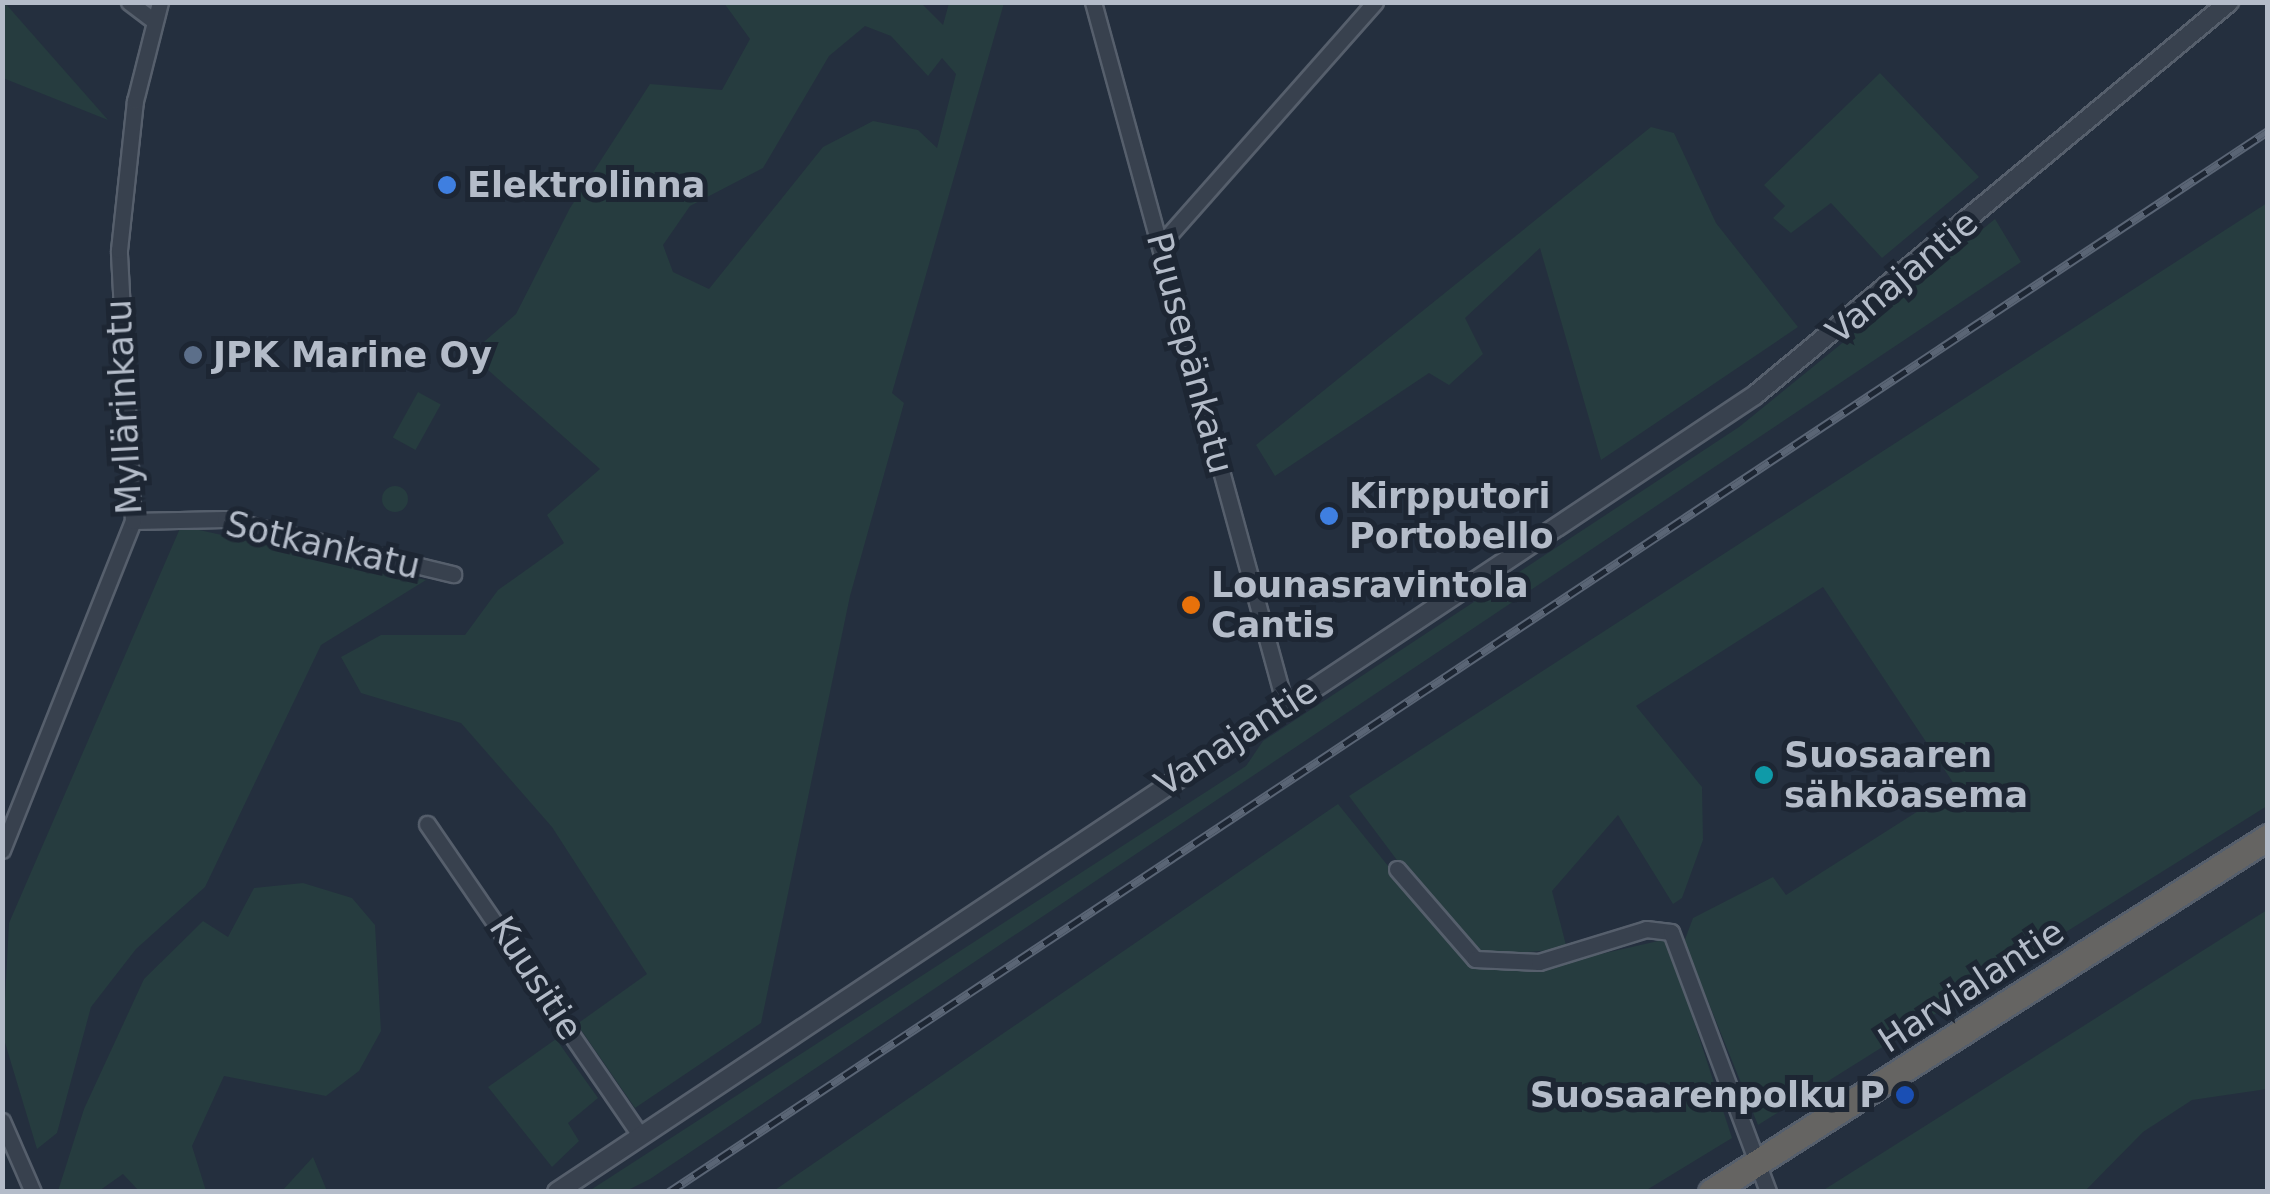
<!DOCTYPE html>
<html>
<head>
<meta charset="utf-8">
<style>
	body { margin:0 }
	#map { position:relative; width:2270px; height:1194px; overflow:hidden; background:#242f3e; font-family:"DejaVu Sans",sans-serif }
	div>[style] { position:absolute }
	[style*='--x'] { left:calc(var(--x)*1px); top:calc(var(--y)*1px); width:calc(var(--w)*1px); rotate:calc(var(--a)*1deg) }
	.green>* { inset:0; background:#263c3f; transform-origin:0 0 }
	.round { border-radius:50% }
	.roads { filter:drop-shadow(2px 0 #565f6c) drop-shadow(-2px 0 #565f6c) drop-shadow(0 2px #565f6c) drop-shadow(0 -2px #565f6c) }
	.minor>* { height:15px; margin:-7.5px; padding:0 7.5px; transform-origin:7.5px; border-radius:7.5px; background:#38414e }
	.tertiary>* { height:18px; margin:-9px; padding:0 9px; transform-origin:9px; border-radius:9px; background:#38414e }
	.trunk>* { height:25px; margin:-12.5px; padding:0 12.5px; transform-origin:12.5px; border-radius:12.5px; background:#656462 }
	.rail>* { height:9px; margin-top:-4.5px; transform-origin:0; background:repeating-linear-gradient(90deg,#1d2633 0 15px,#5a6575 0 30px); box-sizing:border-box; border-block:2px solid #5a6575 }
	.dots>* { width:28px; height:28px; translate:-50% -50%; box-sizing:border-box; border:5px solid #1d2633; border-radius:50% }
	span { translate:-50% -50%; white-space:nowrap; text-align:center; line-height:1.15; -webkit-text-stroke:10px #1d2633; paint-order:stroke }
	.poi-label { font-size:35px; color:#b4bcc9; font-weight:700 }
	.left { translate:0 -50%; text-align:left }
	.right { translate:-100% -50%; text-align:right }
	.street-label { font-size:35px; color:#b4bcc9 }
	.frame { position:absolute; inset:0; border:5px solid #b4bcc9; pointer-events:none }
</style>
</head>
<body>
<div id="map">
	<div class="green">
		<i style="clip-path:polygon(2px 3px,5px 3px,108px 120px,3px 78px)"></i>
		<i style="clip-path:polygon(evenodd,724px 3px,921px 3px,943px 25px,949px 3px,1004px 3px,892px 393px,904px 403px,850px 596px,761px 1023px,635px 1108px,577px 1024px,647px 974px,552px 827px,461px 723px,361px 693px,341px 657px,381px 635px,465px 635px,498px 590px,564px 543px,547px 515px,600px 469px,470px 354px,516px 314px,570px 208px,650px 84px,722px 90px,750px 39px,724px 3px,865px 26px,891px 36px,928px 76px,942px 58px,956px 74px,937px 148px,918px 130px,873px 121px,823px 147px,709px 289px,673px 272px,663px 245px,690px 206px,763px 168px,829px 56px,865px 26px)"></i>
		<i style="clip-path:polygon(1880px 73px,1979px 177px,1882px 258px,1831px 203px,1791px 233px,1773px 218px,1785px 206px,1764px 185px)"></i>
		<i style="clip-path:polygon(1651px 127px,1674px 133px,1716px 223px,1798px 327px,1601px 460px,1540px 248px,1465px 318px,1483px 354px,1449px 385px,1429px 373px,1275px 476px,1256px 445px)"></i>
		<i style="clip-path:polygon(2267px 203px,2267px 806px,1758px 1125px,1684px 942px,1693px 918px,1773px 877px,1786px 895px,1956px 787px,1823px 587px,1636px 706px,1702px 787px,1703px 840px,1682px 898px,1673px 904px,1618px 815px,1552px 891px,1567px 949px,1477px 956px,1459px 943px,1349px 796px)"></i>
		<i style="clip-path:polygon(1995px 219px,2021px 262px,650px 1179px,626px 1191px,589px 1191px,1246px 766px,1263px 741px,1739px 427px)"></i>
		<i style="left:418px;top:392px;width:26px;height:52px;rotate:29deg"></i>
		<i class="round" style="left:382px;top:486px;width:26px;height:26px"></i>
		<i style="clip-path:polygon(181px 526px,426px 580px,321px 645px,205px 887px,136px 949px,91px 1007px,57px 1133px,37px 1149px,3px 1036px,9px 923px)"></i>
		<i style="clip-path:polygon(1338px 804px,1469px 966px,1539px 968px,1667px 939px,1732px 1138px,1645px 1191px,772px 1192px)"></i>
		<i style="clip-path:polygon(303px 883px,352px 898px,375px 925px,381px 1031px,359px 1071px,326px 1096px,224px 1076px,192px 1146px,206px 1191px,139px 1191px,123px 1174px,99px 1191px,58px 1191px,84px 1109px,144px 979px,203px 921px,228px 937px,254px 888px)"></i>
		<i style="clip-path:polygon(2267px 910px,2267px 1089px,2192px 1100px,2143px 1132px,2085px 1191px,1822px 1191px)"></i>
		<i style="clip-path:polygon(556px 1039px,598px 1098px,568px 1123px,579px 1141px,552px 1167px,488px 1087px)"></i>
		<i style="clip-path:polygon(313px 1157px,327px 1191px,282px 1191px)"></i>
	</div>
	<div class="roads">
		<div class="minor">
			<i style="--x:129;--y:2;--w:31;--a:37"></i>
			<i style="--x:1093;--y:2;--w:729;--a:74.72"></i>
			<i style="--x:1161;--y:244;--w:323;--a:-48.5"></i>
			<i style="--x:133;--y:521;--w:92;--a:-1.2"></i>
			<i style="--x:225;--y:519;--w:235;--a:13.6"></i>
			<i style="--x:427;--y:824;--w:378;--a:55.6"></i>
			<i style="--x:2;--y:850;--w:354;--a:-68.3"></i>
			<i style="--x:133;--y:521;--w:271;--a:-93"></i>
			<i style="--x:119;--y:250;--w:150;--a:-83.9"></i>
			<i style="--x:135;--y:101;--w:102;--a:-75.8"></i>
			<i style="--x:1397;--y:869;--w:119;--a:49.1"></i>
			<i style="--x:1475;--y:959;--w:64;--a:2.7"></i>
			<i style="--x:1539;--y:962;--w:112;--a:-17.1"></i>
			<i style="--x:1646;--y:929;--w:25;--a:7"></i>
			<i style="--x:1671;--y:932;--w:278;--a:69.5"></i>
			<i style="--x:2;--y:1121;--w:77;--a:66.4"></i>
		</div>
		<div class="tertiary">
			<i style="--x:557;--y:1192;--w:1439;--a:-33.63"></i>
			<i style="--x:1755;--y:395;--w:616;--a:-39.66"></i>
		</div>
		<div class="trunk">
			<i style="--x:1711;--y:1192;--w:661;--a:-32.51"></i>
		</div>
	</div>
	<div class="rail">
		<i style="--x:669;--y:1192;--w:1919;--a:-33.57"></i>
	</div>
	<div class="dots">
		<i style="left:447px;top:185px;background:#3f7fe0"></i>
		<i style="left:193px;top:355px;background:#5c6f8a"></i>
		<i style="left:1329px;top:516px;background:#3f7fe0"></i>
		<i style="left:1191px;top:605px;background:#e8710a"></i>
		<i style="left:1764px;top:775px;background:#0f9aa8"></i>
		<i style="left:1905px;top:1095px;background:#1a4fb4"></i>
	</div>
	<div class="poi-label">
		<span class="left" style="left:467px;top:185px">Elektrolinna</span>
		<span class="left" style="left:213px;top:355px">JPK Marine Oy</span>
		<span class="left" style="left:1349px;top:516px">Kirpputori<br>Portobello</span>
		<span class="left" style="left:1211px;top:605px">Lounasravintola<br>Cantis</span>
		<span class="left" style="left:1784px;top:775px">Suosaaren<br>sähköasema</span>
		<span class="right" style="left:1885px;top:1095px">Suosaarenpolku P</span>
	</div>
	<div class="street-label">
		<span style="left:1902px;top:277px;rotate:-40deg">Vanajantie</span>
		<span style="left:1190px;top:353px;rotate:75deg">Puusepänkatu</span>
		<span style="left:124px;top:407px;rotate:-93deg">Myllärinkatu</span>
		<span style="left:323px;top:545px;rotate:13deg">Sotkankatu</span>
		<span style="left:1236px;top:737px;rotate:-33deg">Vanajantie</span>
		<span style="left:536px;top:978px;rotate:57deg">Kuusitie</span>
		<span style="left:1971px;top:986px;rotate:-33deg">Harvialantie</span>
	</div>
	<div class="frame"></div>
</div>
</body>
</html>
